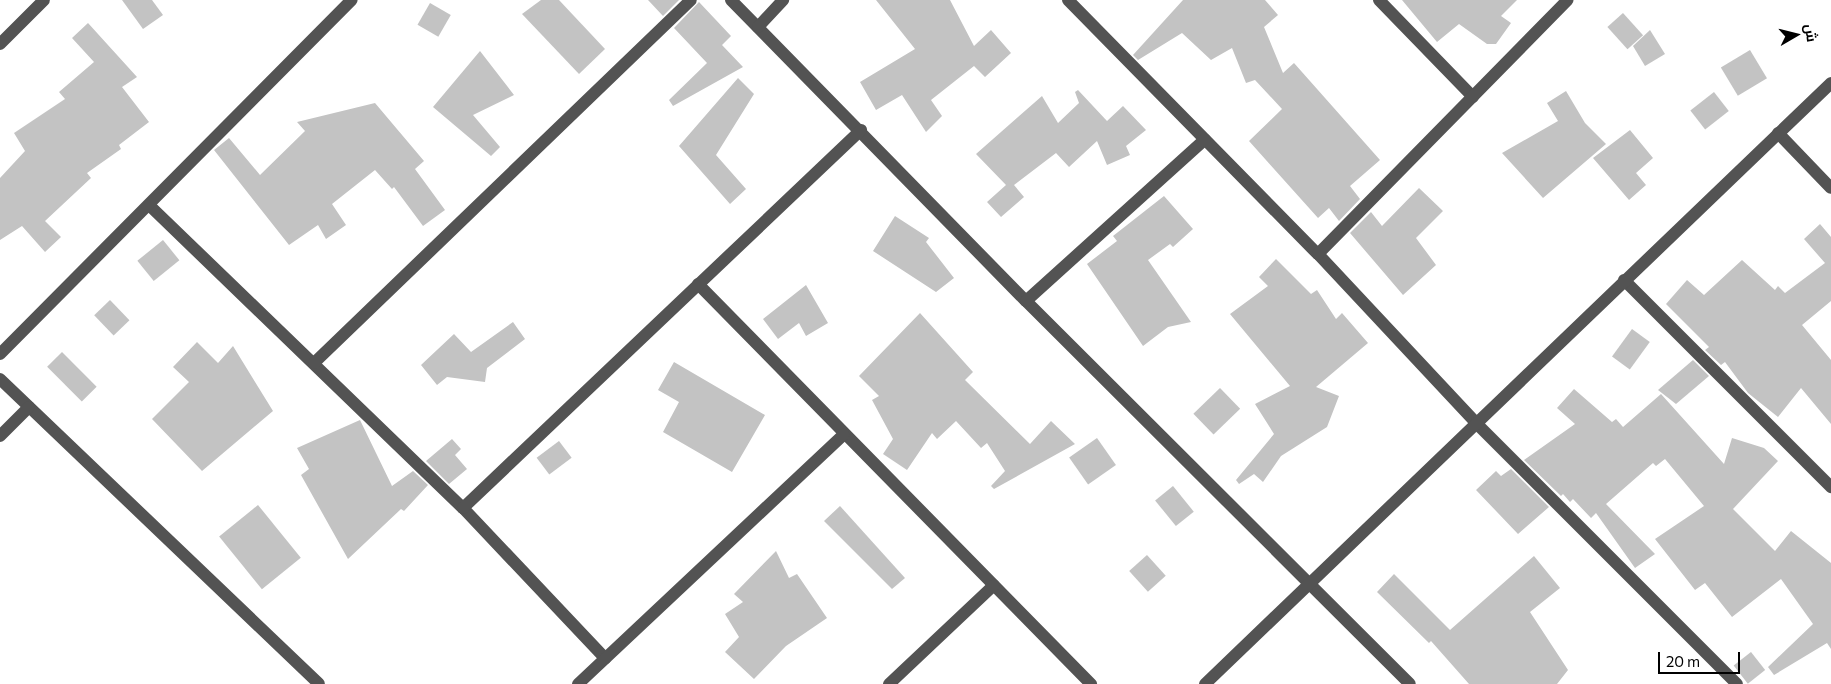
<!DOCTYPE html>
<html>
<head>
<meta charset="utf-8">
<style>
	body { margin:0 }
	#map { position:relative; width:1831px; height:684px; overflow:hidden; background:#fff; font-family:Commissioner,Cairo,sans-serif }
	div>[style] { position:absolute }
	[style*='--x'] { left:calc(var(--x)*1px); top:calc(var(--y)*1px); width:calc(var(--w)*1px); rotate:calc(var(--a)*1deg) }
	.building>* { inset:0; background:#c3c3c3; transform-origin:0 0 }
	.minor>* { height:12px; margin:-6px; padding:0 6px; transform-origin:6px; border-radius:6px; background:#535353 }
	span { translate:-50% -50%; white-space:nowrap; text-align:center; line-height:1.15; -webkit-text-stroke:4px #fff; paint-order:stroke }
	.north { position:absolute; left:1771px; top:10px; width:50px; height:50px; -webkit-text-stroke:4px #fff; paint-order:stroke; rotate:82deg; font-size:14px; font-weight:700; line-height:20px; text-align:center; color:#000 }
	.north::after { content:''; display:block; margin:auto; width:18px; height:22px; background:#000; clip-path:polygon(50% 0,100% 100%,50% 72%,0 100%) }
	.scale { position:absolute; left:1658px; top:652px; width:82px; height:22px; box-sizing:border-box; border:2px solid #000; border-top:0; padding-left:6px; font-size:15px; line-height:18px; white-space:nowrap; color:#000; -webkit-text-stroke:4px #fff; paint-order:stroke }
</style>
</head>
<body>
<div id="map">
	<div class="building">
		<i style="clip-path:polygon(122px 0,152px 0,163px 15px,143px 29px)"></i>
		<i style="clip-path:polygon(541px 0,559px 0,605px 49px,579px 74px,522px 14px)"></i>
		<i style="clip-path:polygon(648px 0,679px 0,663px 16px)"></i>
		<i style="clip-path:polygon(876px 0,950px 0,974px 46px,991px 30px,1011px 53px,985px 77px,974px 66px,931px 100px,942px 116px,926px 132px,902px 95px,876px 110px,860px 82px,915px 49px)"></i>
		<i style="clip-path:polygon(1183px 0,1265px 0,1278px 15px,1264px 27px,1283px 73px,1294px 63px,1380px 160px,1350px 186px,1360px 199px,1339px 221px,1329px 208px,1318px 218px,1249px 141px,1282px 109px,1255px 80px,1246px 83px,1232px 48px,1211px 60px,1182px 33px,1138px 60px,1133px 55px)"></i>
		<i style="clip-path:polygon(1402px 0,1517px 0,1501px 16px,1511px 23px,1496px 44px,1487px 44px,1459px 24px,1437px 42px)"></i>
		<i style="clip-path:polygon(699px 2px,731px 36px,722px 45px,743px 67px,673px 106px,669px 100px,707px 63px,674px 28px)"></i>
		<i style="left:430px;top:3px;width:24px;height:25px;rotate:30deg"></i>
		<i style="left:1623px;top:13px;width:30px;height:21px;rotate:48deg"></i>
		<i style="clip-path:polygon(88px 23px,137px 77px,122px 87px,149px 122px,119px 145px,121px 149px,87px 173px,91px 178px,45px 221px,61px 237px,45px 252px,22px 226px,0 240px,0 178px,25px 151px,14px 133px,65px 99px,59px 92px,94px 62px,72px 38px)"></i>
		<i style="clip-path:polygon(1650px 30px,1665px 54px,1645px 66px,1633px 46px)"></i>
		<i style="left:1750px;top:50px;width:33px;height:34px;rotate:59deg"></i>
		<i style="clip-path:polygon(480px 51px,514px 95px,473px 115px,500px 147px,491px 156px,433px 107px)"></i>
		<i style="clip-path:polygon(738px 78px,754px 94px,716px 155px,746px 189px,730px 204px,679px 146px)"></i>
		<i style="clip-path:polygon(1078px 90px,1107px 121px,1123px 106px,1146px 130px,1126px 146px,1130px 155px,1107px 165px,1097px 141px,1069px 167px,1056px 153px,1014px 185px,1024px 197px,1001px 217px,987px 202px,1006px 185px,976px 154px,1042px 96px,1058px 123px,1079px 103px,1075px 92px)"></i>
		<i style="clip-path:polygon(1566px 91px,1585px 123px,1606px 144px,1543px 198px,1502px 153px,1558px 121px,1547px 103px)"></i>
		<i style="left:1714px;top:92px;width:24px;height:30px;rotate:52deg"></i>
		<i style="clip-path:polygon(375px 103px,424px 161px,415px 169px,445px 210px,423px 226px,394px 187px,392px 189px,375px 170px,332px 204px,346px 225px,326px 239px,318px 225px,289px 245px,214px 150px,229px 138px,260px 175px,305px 131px,297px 122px)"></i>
		<i style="clip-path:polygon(1630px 130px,1653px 158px,1636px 173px,1646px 185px,1629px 200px,1593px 158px)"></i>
		<i style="clip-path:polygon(1419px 188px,1443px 211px,1416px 238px,1436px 265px,1403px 295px,1350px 233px,1371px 212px,1382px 226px)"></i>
		<i style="clip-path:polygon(1164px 196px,1193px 229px,1173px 247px,1170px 244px,1148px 260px,1191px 322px,1168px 327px,1143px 346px,1087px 264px,1117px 241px,1113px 236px)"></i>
		<i style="clip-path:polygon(895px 216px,929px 238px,926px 242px,954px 278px,936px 292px,873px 251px)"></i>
		<i style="clip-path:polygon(1820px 224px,1831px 237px,1831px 301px,1802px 325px,1831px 360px,1831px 424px,1801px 388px,1778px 417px,1748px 393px,1725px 362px,1721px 365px,1705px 350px,1709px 347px,1666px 304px,1687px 280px,1704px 295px,1742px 260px,1775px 290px,1778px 286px,1785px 293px,1825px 263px,1804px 239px)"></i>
		<i style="left:163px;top:240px;width:26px;height:33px;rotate:51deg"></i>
		<i style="clip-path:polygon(1276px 259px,1311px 294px,1317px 290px,1336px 319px,1342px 313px,1368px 343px,1316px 387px,1339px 396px,1327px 427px,1281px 456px,1263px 482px,1254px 474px,1239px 484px,1236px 480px,1274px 434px,1255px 404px,1290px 386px,1230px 314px,1268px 286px,1259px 277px)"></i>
		<i style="clip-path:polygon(806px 285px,828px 323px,806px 336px,799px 323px,778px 339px,763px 319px)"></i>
		<i style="left:110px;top:300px;width:28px;height:22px;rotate:46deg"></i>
		<i style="clip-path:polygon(920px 313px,973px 372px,965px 380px,1030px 444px,1051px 421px,1075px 444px,994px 489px,991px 486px,1005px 471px,987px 443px,981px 448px,956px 421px,937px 439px,932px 433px,907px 470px,883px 454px,893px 439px,872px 400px,879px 396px,859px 376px)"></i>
		<i style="clip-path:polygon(513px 322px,525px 339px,487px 368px,485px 382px,447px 377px,437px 385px,421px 365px,454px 334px,471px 352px)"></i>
		<i style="left:1632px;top:329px;width:22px;height:34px;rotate:36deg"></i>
		<i style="clip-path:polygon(197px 342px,218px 363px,233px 346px,273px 411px,202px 471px,152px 419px,189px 382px,173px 367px)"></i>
		<i style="left:62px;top:352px;width:49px;height:21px;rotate:45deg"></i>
		<i style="clip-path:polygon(1693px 360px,1709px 376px,1676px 404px,1658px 390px)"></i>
		<i style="clip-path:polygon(674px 362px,765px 415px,732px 472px,663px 432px,679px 402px,658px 390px)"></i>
		<i style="left:1220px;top:388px;width:29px;height:37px;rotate:46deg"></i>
		<i style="clip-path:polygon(1574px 389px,1612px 422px,1616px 419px,1623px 427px,1661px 394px,1724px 464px,1732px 438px,1764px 448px,1778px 461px,1733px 509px,1775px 551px,1791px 531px,1831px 563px,1831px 649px,1827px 643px,1774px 675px,1768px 667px,1813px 624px,1781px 579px,1732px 617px,1705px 583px,1695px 590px,1655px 539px,1704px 506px,1665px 459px,1656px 466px,1653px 463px,1606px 504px,1655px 554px,1635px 568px,1596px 513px,1591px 518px,1573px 499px,1570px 502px,1563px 494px,1561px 496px,1524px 460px,1575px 424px,1557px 408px)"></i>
		<i style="clip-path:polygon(360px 420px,392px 486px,413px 471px,428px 485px,404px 511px,401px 509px,348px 559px,301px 475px,309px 469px,297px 448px)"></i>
		<i style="left:1097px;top:438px;width:33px;height:34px;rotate:55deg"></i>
		<i style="clip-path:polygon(452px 439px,461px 449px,455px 455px,467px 469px,449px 484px,426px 461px)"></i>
		<i style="left:559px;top:441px;width:21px;height:28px;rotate:53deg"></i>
		<i style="clip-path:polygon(1511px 469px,1549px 507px,1518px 534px,1476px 490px,1496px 471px,1501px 476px)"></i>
		<i style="left:1173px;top:486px;width:33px;height:23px;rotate:51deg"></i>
		<i style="left:258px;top:505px;width:68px;height:50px;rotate:51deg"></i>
		<i style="clip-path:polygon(840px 506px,905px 578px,892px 589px,824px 521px)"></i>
		<i style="clip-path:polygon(776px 551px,789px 578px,797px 574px,827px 618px,786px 646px,754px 679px,725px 652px,739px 637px,725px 614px,743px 602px,734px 594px)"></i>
		<i style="left:1147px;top:555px;width:28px;height:24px;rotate:48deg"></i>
		<i style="clip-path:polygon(1534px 556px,1560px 588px,1530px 612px,1568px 670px,1557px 684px,1469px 684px,1431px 641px,1429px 643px,1377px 592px,1394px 574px,1450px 630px)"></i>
		<i style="left:1751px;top:652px;width:23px;height:22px;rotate:52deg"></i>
	</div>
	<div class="minor">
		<i style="--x:731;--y:0;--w:421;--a:45.6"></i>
		<i style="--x:1026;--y:301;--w:542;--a:44.93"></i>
		<i style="--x:1068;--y:0;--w:356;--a:45.5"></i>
		<i style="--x:1318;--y:254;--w:231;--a:46.9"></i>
		<i style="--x:1476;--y:423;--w:369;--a:45"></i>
		<i style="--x:1379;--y:0;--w:135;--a:45.9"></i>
		<i style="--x:758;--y:27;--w:37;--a:-47"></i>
		<i style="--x:0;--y:44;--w:62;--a:-45"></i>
		<i style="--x:1778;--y:133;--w:76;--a:46.1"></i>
		<i style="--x:150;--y:206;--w:435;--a:44"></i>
		<i style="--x:463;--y:508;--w:207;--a:46.6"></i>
		<i style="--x:1318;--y:254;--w:356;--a:-45.5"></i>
		<i style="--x:1624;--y:280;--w:293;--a:45"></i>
		<i style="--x:698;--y:284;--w:561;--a:45.51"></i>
		<i style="--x:1026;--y:301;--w:241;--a:-42.1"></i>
		<i style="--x:0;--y:354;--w:499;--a:-45.2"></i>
		<i style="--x:314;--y:363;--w:523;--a:-43.92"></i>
		<i style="--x:0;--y:379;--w:441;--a:43.7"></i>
		<i style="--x:0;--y:436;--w:41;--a:-45"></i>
		<i style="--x:463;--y:508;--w:549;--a:-43.52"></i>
		<i style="--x:578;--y:684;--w:364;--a:-43.2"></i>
		<i style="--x:889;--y:684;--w:144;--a:-43.3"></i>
		<i style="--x:1205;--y:684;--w:868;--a:-43.83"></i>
	</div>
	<div class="north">ش</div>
	<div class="scale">20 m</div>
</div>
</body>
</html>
